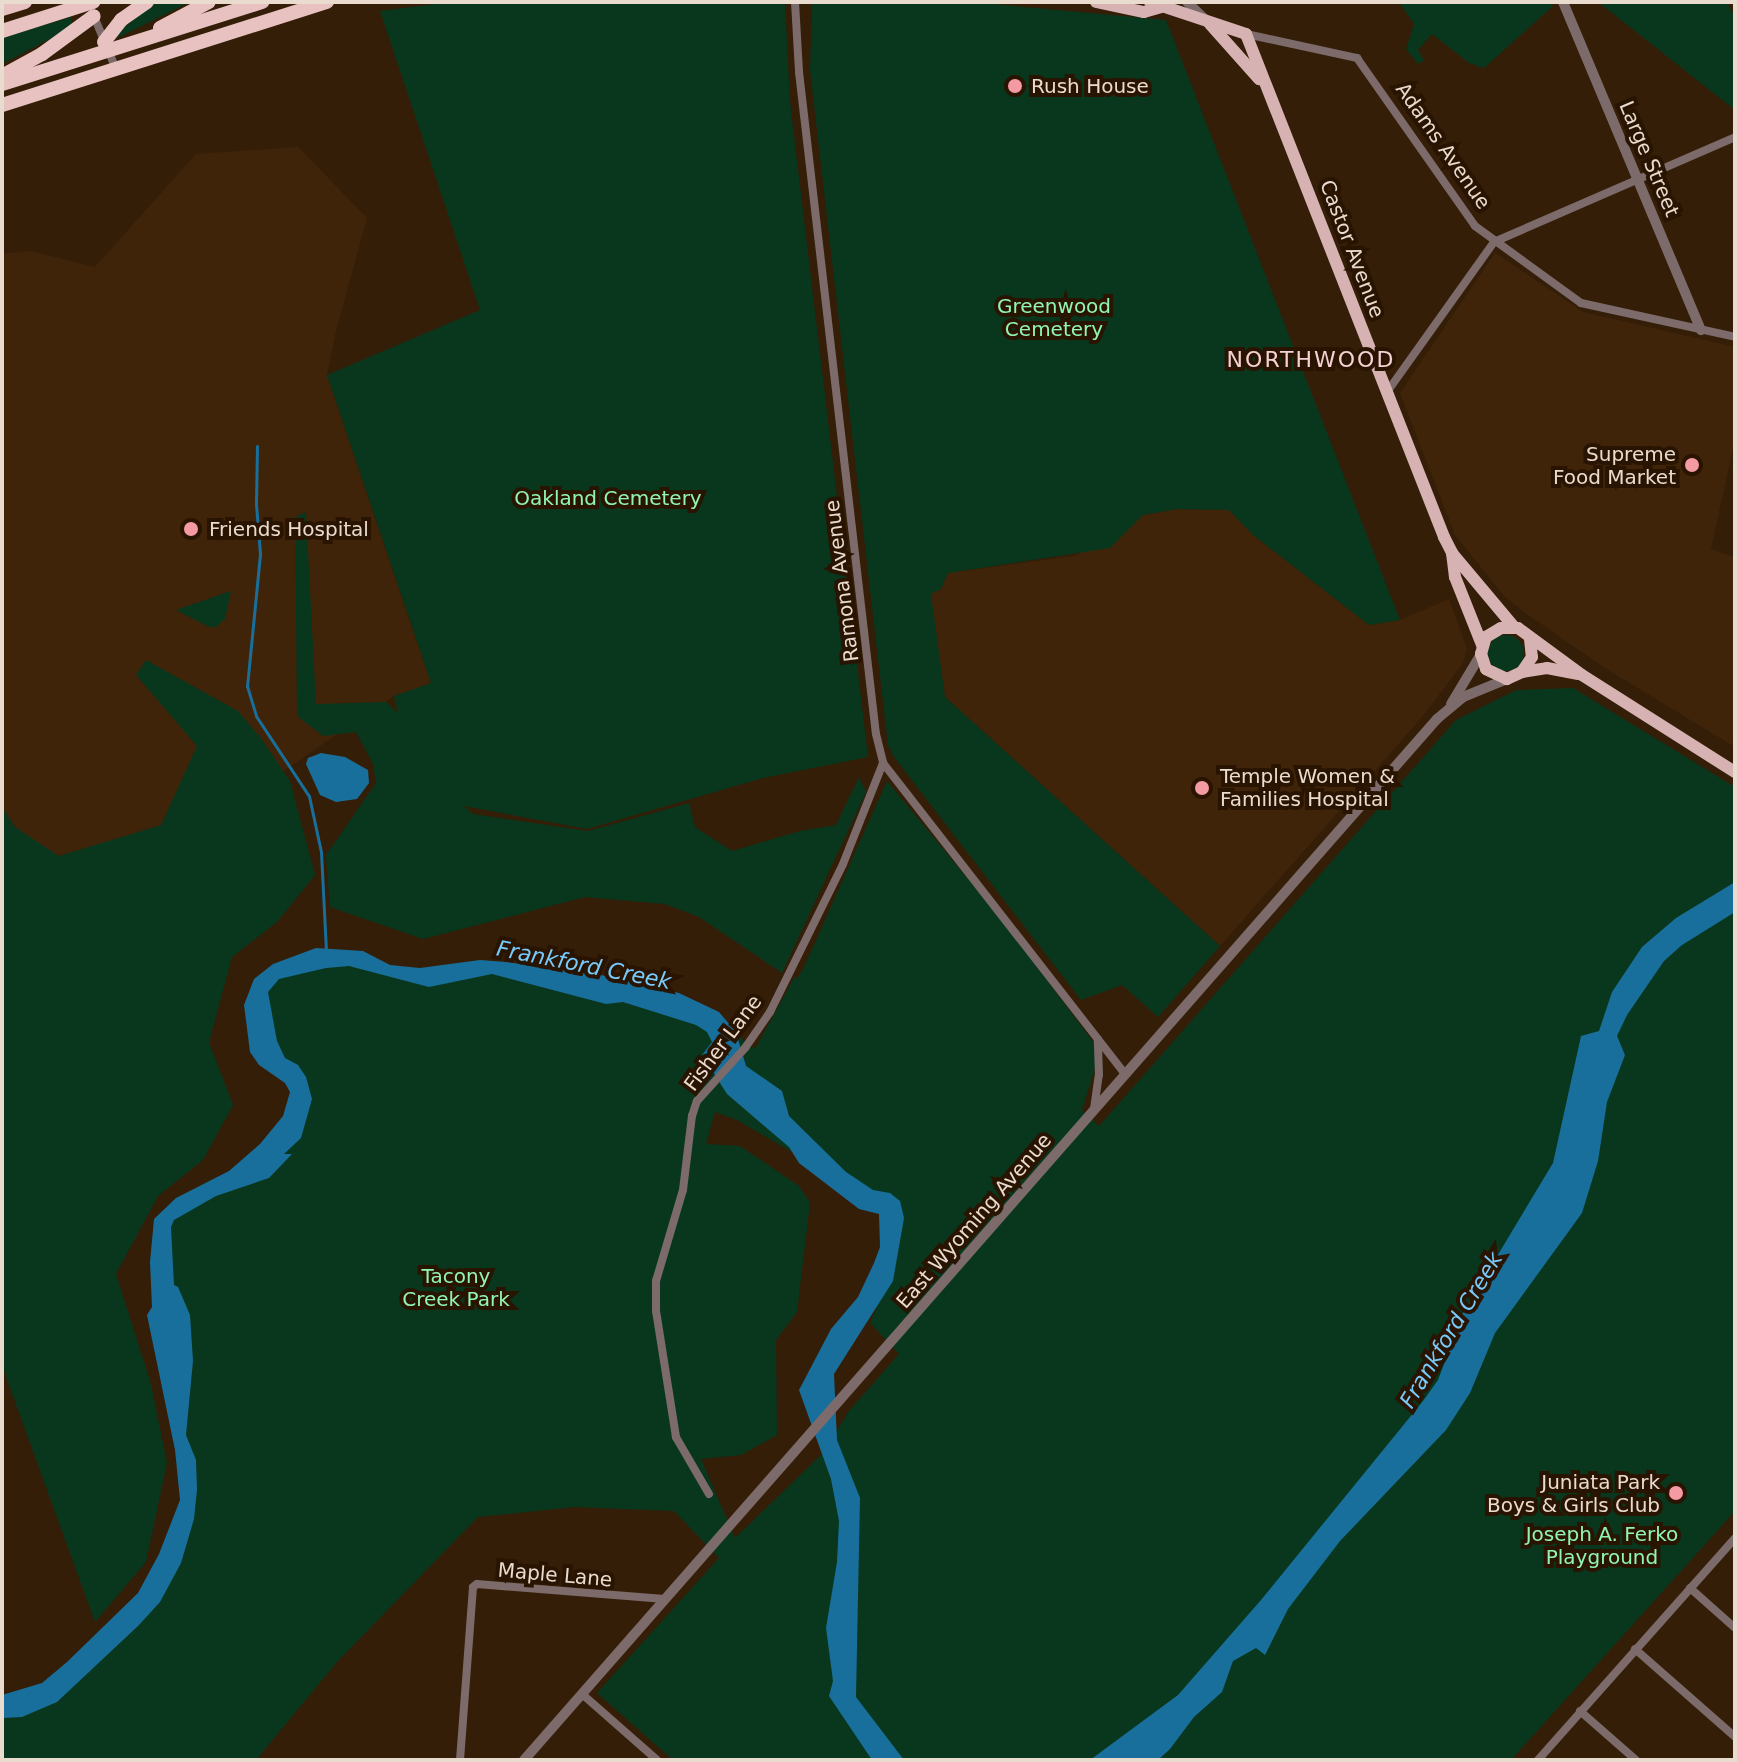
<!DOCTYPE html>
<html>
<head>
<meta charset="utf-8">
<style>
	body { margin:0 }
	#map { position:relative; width:1737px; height:1762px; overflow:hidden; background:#341e08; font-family:"DejaVu Sans",sans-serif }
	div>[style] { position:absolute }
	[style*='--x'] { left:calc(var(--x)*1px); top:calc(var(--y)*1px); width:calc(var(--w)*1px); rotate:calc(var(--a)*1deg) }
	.built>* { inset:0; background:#402409 }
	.green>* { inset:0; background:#08371d }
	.round { border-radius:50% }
	.water>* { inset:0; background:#196f9b }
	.stream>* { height:3px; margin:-1.5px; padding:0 1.5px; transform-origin:1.5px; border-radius:1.5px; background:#196f9b }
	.minor>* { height:8px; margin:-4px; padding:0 4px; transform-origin:4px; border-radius:4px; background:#7c6b6a }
	.tertiary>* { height:10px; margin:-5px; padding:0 5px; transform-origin:5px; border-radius:5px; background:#7c6b6a }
	.primary>* { height:12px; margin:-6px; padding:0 6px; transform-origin:6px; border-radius:6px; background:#d6b3b2 }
	.trunk>* { height:14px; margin:-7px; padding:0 7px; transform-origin:7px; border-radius:7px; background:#e8c2c0 }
	.dots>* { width:22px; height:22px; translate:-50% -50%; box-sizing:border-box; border:4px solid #291401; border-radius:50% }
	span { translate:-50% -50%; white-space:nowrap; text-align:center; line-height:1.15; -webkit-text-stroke:8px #291401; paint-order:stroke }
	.poi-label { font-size:20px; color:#eadbcf }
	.left { translate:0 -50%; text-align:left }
	.right { translate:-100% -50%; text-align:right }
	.street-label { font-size:20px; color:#eadbcf }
	.park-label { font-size:20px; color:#90f5b3 }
	.neighbourhood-label { font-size:22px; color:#f4d1d3; letter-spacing:2px }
	.water-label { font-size:22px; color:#78cafb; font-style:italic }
	.frame { position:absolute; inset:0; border:4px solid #eadbcf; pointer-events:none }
</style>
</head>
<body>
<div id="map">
	<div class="built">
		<i style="clip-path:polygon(298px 147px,367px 218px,335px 335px,327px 375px,431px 684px,394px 696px,190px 834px,60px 860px,2px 849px,2px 254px,30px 251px,95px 267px,196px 154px)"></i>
		<i style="clip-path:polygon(1495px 253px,1583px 312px,1735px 347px,1735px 439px,1711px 549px,1733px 557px,1735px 747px,1605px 668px,1524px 612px,1505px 597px,1455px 535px,1400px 393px)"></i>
		<i style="clip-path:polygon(1177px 509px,1229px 510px,1253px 535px,1369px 625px,1400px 620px,1449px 599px,1467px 649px,1463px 663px,1423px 716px,1220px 946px,945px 697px,930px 594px,941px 589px,947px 573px,1074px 556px,1130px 527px,1143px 515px)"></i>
	</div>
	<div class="green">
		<i style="clip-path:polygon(157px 2px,190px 2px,117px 38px,115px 34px)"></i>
		<i style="clip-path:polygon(452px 2px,785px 2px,790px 102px,868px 757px,763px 778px,587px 829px,464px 806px,473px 814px,588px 831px,689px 803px,695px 827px,732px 851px,800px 831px,836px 825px,859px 777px,866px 792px,782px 973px,699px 917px,665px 904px,585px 897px,423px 939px,330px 907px,326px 855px,376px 783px,373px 764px,356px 732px,323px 736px,297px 716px,295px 517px,306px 512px,316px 704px,386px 702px,398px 713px,394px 696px,431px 683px,327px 375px,480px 310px,380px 11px)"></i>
		<i style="clip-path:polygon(812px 2px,971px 2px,1166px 20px,1400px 620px,1369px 625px,1253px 535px,1229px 510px,1177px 509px,1143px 515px,1110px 548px,948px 573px,941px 589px,931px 594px,945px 697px,1220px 946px,1158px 1017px,1122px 985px,1081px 1000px,894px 757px,888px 745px,810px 70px)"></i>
		<i style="clip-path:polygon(1399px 2px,1551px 2px,1553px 6px,1484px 68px,1469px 63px,1432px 34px,1418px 50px,1424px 60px,1418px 64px,1406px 49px,1414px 24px)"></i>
		<i style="clip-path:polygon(1598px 2px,1727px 2px,1735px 18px,1735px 110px)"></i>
		<i style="clip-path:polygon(71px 17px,73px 27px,2px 64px,2px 38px)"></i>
		<i style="clip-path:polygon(231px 591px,225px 619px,216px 627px,209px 627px,176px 610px)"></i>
		<i class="round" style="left:1488px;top:635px;width:36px;height:36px"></i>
		<i style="clip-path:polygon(146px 660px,238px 711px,261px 738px,290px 781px,315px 875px,277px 922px,232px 957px,209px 1042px,233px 1105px,203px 1160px,158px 1196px,116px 1274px,151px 1384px,167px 1463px,146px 1562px,95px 1622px,2px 1366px,2px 807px,15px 827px,59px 856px,161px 825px,197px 746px,136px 675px)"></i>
		<i style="clip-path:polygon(evenodd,1573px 688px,1735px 787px,1735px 1511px,1511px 1760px,673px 1760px,597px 1693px,719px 1558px,674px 1511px,574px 1507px,478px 1517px,337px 1662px,256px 1760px,2px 1760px,2px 1700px,53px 1692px,141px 1612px,186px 1516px,164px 1361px,154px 1333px,159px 1220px,252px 1164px,304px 1085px,251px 1023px,262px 982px,306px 955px,406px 974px,479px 963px,717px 1019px,755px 1049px,795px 976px,797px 979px,804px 967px,887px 781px,1001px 919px,1094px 1043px,1096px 1065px,1082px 1110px,1099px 1126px,1456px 720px,1516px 690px,1573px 688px,715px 1112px,737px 1120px,885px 1206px,885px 1288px,870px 1323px,899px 1354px,848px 1412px,826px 1450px,735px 1538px,701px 1459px,741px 1455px,777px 1435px,776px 1340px,797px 1312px,810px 1203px,799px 1186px,740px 1146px,706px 1144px,715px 1112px)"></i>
	</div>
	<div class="water">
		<i style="clip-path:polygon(321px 753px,345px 757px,368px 770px,369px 783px,357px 799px,336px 802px,320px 795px,306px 764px,308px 758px)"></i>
		<i style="clip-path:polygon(1735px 882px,1735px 912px,1682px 945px,1664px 961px,1627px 1015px,1617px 1036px,1625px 1055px,1607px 1102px,1598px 1161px,1582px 1213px,1495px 1333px,1470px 1393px,1446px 1430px,1340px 1541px,1288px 1609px,1265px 1655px,1256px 1648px,1233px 1661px,1222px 1692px,1194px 1717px,1170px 1749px,1158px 1760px,1090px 1760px,1178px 1695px,1261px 1600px,1423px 1401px,1438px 1380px,1463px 1313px,1553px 1163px,1581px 1036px,1599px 1031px,1612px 992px,1642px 947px,1676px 918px)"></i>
		<i style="clip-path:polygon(316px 948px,363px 951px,390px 965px,420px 968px,480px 960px,506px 962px,607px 976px,679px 993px,719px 1012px,736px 1032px,746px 1066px,782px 1091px,789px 1116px,846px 1172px,873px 1190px,890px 1193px,900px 1201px,904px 1218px,893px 1281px,834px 1374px,837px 1440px,860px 1498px,856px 1697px,904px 1760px,872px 1760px,829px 1696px,833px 1681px,826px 1628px,837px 1562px,839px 1521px,831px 1479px,799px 1390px,831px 1329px,858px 1297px,874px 1263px,880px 1247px,879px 1214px,859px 1209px,799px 1163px,789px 1147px,727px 1094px,713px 1072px,707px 1053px,702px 1055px,712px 1042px,707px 1032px,696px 1025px,623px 1002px,606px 1004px,492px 974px,429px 987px,349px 966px,326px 968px,279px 979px,268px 992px,277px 1041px,285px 1058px,298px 1065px,306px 1077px,312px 1099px,301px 1138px,284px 1154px,292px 1154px,269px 1178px,216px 1196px,174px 1220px,171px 1227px,174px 1285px,178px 1287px,190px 1315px,193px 1361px,186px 1435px,196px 1460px,197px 1490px,194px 1519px,181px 1563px,160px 1602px,139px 1625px,57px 1702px,22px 1717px,2px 1718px,2px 1695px,42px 1683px,67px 1662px,138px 1593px,159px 1554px,180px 1500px,175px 1450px,147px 1315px,152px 1307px,150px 1262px,154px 1219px,176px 1198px,229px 1171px,260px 1144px,283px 1116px,290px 1092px,285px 1083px,259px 1065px,250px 1052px,244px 1005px,254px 979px,273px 964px)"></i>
	</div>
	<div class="stream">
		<i style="--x:257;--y:446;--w:58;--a:91"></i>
		<i style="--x:256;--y:504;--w:50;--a:85.4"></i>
		<i style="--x:260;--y:554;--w:133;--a:95.6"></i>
		<i style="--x:247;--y:686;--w:31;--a:73"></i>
		<i style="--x:256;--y:716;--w:96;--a:56.5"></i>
		<i style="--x:309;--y:796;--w:57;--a:77.9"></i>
		<i style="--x:321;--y:852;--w:100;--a:87.1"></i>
	</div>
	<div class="minor">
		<i style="--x:795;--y:2;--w:70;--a:86.7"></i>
		<i style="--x:799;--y:72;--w:666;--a:83.37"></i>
		<i style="--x:876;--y:734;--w:30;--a:76"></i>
		<i style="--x:883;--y:763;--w:395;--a:52.1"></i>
		<i style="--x:93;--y:14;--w:60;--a:67.3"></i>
		<i style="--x:1246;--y:34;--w:114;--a:12.2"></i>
		<i style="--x:1357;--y:58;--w:205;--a:54.9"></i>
		<i style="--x:1475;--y:226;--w:131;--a:36"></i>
		<i style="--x:1581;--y:303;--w:158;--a:12.4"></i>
		<i style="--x:1387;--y:392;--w:184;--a:-54.5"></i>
		<i style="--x:1494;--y:242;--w:263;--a:-23.5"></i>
		<i style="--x:1094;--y:1109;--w:34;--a:-82"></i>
		<i style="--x:1099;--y:1075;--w:36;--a:-92"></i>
		<i style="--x:709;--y:1494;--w:66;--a:-120.1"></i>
		<i style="--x:676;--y:1437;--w:128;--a:-99"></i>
		<i style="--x:656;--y:1311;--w:30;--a:-90"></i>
		<i style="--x:656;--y:1281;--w:95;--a:-73.5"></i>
		<i style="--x:683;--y:1190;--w:75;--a:-83.1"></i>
		<i style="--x:692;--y:1116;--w:16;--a:-72"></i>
		<i style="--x:697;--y:1101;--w:72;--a:-47.8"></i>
		<i style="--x:745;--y:1048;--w:44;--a:-55.2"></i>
		<i style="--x:770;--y:1012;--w:165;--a:-63.7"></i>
		<i style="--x:843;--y:864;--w:109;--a:-68.4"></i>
		<i style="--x:1690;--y:1588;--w:60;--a:41.6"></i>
		<i style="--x:1635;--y:1649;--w:133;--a:41.3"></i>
		<i style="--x:582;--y:1694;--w:100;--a:41.3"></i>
		<i style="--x:1580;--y:1711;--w:74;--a:41.2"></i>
		<i style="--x:460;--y:1760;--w:173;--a:-85.7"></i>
		<i style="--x:473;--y:1587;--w:5;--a:-37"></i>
		<i style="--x:477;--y:1584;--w:188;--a:4.6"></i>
		<i style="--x:1538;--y:1760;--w:297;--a:-48.4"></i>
	</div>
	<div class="tertiary">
		<i style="--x:1187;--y:2;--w:28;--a:44"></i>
		<i style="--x:1563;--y:2;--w:356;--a:67.2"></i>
		<i style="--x:1451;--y:704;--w:58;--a:-59"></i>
		<i style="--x:524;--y:1760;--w:1385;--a:-48.75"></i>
		<i style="--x:1437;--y:719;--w:34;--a:-40"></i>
		<i style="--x:1463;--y:697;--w:48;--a:-22.2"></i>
	</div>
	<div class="primary">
		<i style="--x:1096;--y:2;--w:49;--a:11.8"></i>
		<i style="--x:1144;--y:12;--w:18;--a:-16"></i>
		<i style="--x:1150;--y:2;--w:101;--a:18.4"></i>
		<i style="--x:1246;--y:34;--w:541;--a:68.51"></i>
		<i style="--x:1444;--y:537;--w:18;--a:63"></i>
		<i style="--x:1452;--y:553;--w:98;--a:50"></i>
		<i style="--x:1210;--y:24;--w:74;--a:48.3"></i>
		<i style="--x:1452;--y:553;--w:24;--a:83"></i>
		<i style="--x:1455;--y:577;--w:73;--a:68.3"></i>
		<i style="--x:1530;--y:639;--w:18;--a:84"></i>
		<i style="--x:1532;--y:657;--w:18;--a:124"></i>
		<i style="--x:1522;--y:672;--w:17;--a:155"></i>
		<i style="--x:1507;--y:679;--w:23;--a:-155"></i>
		<i style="--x:1486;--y:669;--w:16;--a:-108"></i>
		<i style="--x:1481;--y:654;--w:18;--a:-74"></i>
		<i style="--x:1486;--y:637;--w:17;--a:-31"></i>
		<i style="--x:1501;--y:628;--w:17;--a:0"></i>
		<i style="--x:1518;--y:628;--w:79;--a:36.3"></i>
		<i style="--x:1582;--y:675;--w:181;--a:32.4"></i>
		<i style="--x:1522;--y:672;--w:25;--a:-9"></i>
		<i style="--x:1547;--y:668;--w:32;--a:11"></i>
	</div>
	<div class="trunk">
		<i style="--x:2;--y:9;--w:24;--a:-17"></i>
		<i style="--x:160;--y:28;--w:55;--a:-28"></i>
		<i style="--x:2;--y:31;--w:96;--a:-17.7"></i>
		<i style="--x:104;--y:42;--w:28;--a:-52"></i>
		<i style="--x:121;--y:20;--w:32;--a:-35"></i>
		<i style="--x:2;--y:76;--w:46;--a:-28.8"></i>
		<i style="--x:42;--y:54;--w:64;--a:-36.2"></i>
		<i style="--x:2;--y:84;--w:273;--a:-17.5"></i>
		<i style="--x:2;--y:105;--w:341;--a:-17.6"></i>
	</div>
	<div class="dots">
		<i style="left:1015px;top:86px;background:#f49aa2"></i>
		<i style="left:1692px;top:465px;background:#f49aa2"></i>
		<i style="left:191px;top:529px;background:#f49aa2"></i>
		<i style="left:1202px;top:788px;background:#f49aa2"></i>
		<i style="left:1676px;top:1493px;background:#f49aa2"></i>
	</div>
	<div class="poi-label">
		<span class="left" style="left:1031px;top:86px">Rush House</span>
		<span class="right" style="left:1676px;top:466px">Supreme<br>Food Market</span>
		<span class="left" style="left:209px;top:529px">Friends Hospital</span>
		<span class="left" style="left:1220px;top:788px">Temple Women &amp;<br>Families Hospital</span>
		<span class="right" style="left:1660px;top:1494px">Juniata Park<br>Boys &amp; Girls Club</span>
	</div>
	<div class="street-label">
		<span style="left:1443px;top:146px;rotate:55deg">Adams Avenue</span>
		<span style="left:1649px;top:159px;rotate:67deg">Large Street</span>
		<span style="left:1352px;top:249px;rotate:69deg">Castor Avenue</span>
		<span style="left:842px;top:581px;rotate:-97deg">Ramona Avenue</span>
		<span style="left:723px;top:1043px;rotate:-53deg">Fisher Lane</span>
		<span style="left:974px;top:1221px;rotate:-49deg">East Wyoming Avenue</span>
		<span style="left:555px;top:1575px;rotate:5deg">Maple Lane</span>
	</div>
	<div class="park-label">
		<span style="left:1054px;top:318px">Greenwood<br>Cemetery</span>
		<span style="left:608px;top:498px">Oakland Cemetery</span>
		<span style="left:456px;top:1288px">Tacony<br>Creek Park</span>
		<span style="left:1602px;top:1546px">Joseph A. Ferko<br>Playground</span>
	</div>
	<div class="neighbourhood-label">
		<span style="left:1311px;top:360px">NORTHWOOD</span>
	</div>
	<div class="water-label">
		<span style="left:584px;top:965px;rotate:11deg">Frankford Creek</span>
		<span style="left:1451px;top:1330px;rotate:-59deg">Frankford Creek</span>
	</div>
	<div class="frame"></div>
</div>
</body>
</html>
